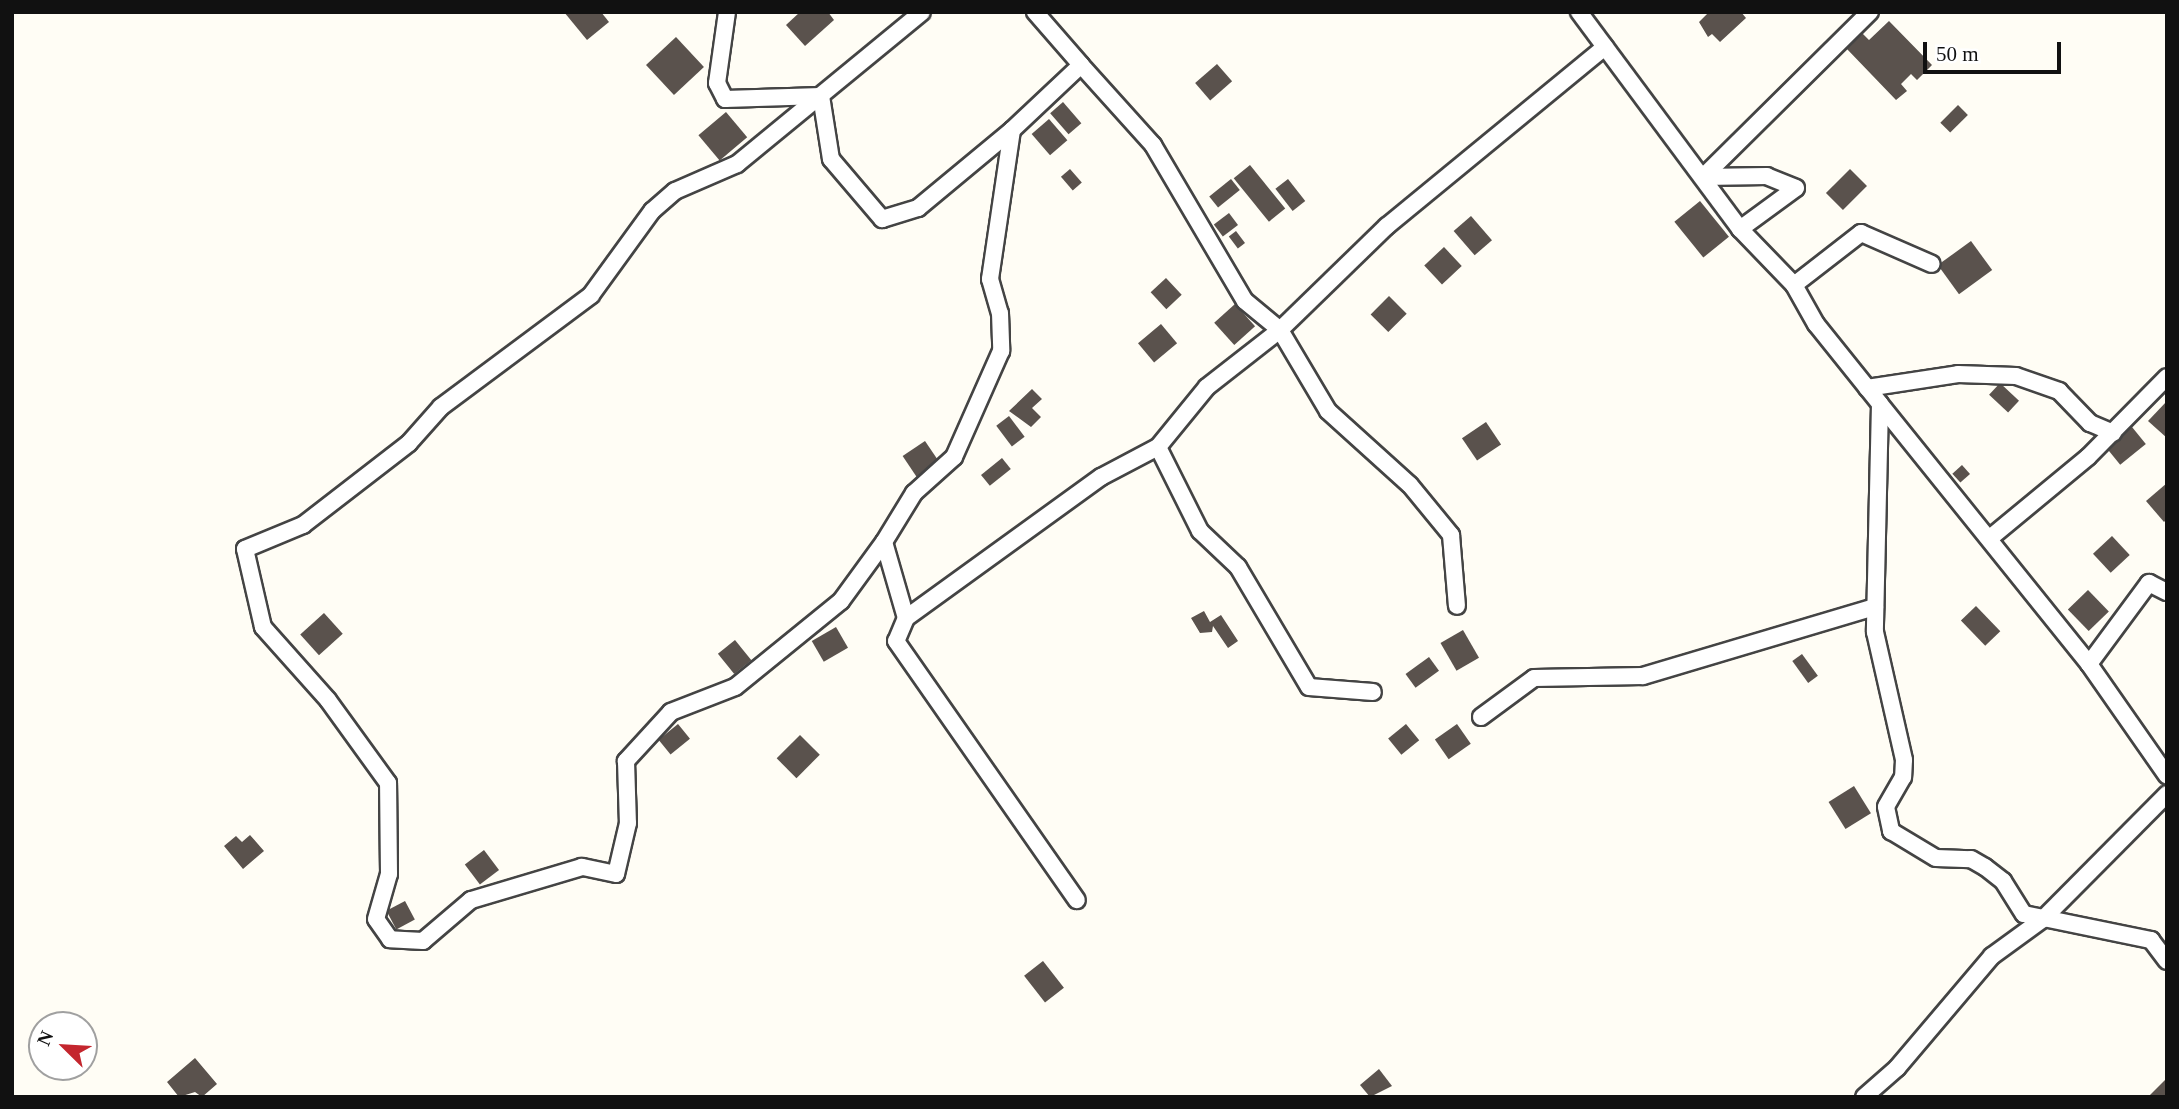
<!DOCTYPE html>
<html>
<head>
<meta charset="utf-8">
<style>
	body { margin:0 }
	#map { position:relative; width:2179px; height:1109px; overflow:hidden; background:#fffdf5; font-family:"Times New Roman",serif }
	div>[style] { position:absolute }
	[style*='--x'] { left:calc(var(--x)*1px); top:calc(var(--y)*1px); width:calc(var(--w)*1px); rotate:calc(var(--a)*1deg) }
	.building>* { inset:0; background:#5a524d; transform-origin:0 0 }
	.roads { filter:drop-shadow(2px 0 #444) drop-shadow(-2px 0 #444) drop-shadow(0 2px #444) drop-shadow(0 -2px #444) }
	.minor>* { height:16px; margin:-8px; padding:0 8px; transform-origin:8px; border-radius:8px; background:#fff }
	span { translate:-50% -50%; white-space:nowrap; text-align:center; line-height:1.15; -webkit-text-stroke:7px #fff; paint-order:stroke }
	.frame { position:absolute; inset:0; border:14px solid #111; pointer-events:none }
	.north { position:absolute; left:28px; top:1011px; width:70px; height:70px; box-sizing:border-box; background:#fff; border:2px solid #a0a0a0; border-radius:50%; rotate:294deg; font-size:19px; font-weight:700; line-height:28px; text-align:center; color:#111 }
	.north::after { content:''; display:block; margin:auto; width:24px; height:32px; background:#c4262e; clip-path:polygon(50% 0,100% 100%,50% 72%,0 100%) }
	.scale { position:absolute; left:1923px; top:42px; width:138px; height:32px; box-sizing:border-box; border:4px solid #111; border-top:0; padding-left:9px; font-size:21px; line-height:24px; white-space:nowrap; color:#111; -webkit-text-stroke:5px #fff; paint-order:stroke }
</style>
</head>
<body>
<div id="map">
	<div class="building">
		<i style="clip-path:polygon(564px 12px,601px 12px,609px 22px,587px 40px)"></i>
		<i style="clip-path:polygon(800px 12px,828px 12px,834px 20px,805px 46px,786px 25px)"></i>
		<i style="clip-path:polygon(1709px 12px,1741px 12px,1746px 18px,1720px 42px,1712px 34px,1708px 37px,1699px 22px)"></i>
		<i style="clip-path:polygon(1889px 21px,1932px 65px,1917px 80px,1911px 74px,1901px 84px,1907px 91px,1896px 100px,1846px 48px,1862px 33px,1869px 40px)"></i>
		<i style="left:676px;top:37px;width:41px;height:41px;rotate:47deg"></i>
		<i style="left:1217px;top:64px;width:23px;height:29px;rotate:49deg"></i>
		<i style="left:1063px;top:102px;width:28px;height:17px;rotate:49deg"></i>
		<i style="left:1958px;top:105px;width:14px;height:25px;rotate:45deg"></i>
		<i style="left:726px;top:112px;width:33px;height:36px;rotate:50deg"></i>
		<i style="left:1049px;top:119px;width:28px;height:23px;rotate:49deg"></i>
		<i style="left:1250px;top:165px;width:56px;height:21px;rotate:51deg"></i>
		<i style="left:1070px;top:169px;width:18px;height:12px;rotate:49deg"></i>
		<i style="left:1850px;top:169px;width:24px;height:34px;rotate:45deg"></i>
		<i style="left:1231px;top:179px;width:14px;height:28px;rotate:51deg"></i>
		<i style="left:1288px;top:179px;width:28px;height:16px;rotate:52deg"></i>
		<i style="left:1700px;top:201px;width:46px;height:33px;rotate:51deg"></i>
		<i style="left:1229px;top:213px;width:15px;height:19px;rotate:53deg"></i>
		<i style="left:1471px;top:216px;width:32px;height:23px;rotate:49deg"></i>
		<i style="left:1236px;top:231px;width:15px;height:9px;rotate:53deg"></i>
		<i style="left:1971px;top:241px;width:36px;height:41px;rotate:54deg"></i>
		<i style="left:1444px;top:247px;width:26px;height:27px;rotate:47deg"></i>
		<i style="left:1166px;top:278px;width:23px;height:21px;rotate:47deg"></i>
		<i style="left:1389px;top:296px;width:25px;height:26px;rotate:45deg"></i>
		<i style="left:1235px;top:304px;width:30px;height:28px;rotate:48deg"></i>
		<i style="left:1161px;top:324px;width:25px;height:30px;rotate:50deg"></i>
		<i style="left:2000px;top:383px;width:26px;height:16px;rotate:43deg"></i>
		<i style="clip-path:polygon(1032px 389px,1042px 399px,1032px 408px,1041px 417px,1031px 427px,1009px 411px)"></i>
		<i style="clip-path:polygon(2167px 401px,2167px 438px,2148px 421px)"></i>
		<i style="left:1009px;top:416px;width:26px;height:16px;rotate:53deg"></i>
		<i style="left:1486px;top:422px;width:27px;height:29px;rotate:56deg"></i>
		<i style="left:2132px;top:427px;width:22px;height:33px;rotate:51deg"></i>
		<i style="left:925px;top:441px;width:30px;height:27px;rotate:56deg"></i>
		<i style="left:1002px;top:458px;width:14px;height:27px;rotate:51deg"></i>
		<i style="left:1962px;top:465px;width:12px;height:13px;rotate:48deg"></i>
		<i style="clip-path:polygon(2167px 483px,2167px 519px,2164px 522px,2146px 501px)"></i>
		<i style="left:2112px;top:536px;width:26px;height:26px;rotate:47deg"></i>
		<i style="left:2088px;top:590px;width:30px;height:28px;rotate:46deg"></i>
		<i style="left:1976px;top:606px;width:35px;height:21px;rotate:46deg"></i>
		<i style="clip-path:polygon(1204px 611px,1210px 622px,1221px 615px,1238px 641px,1228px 648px,1213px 626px,1212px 632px,1200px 633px,1191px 618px)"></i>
		<i style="left:324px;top:613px;width:28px;height:32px;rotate:48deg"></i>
		<i style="left:836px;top:627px;width:24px;height:28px;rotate:60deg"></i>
		<i style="left:1463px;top:630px;width:32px;height:26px;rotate:60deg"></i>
		<i style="left:735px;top:640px;width:26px;height:22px;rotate:51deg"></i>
		<i style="left:1802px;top:654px;width:27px;height:12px;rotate:54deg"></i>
		<i style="left:1429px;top:657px;width:17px;height:29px;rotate:54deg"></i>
		<i style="left:678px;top:724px;width:19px;height:25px;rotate:51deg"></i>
		<i style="left:1406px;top:724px;width:21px;height:23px;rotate:51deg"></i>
		<i style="left:1457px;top:724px;width:24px;height:27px;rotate:55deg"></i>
		<i style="left:800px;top:735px;width:28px;height:33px;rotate:45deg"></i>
		<i style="left:1854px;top:786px;width:32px;height:30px;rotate:58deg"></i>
		<i style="clip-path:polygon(250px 835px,264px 851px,243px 869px,224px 846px,236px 836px,242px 842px)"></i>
		<i style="left:484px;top:850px;width:25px;height:24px;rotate:53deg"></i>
		<i style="left:405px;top:901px;width:21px;height:21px;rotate:62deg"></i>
		<i style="left:1043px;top:961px;width:34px;height:24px;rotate:52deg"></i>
		<i style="clip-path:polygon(195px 1058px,217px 1084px,202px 1097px,195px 1092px,179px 1097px,167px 1082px)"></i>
		<i style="clip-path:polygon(1379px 1069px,1392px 1086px,1370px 1097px,1360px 1085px)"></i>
		<i style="clip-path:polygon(2167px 1078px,2167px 1097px,2148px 1097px)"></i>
	</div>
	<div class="roads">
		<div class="minor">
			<i style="--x:727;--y:12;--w:72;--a:98"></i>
			<i style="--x:717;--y:83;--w:18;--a:63"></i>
			<i style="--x:725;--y:99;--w:96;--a:-1.8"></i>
			<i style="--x:821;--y:96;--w:64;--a:81"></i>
			<i style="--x:831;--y:159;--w:79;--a:49.6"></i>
			<i style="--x:882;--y:219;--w:38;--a:-17"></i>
			<i style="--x:918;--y:208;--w:122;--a:-39.7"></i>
			<i style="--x:1035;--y:12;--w:70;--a:49"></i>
			<i style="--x:1081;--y:65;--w:95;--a:136.7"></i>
			<i style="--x:1012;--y:130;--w:151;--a:98.4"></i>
			<i style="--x:990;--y:279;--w:35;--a:74"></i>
			<i style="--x:1000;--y:313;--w:38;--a:88"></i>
			<i style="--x:1001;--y:351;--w:116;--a:113.9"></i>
			<i style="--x:954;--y:457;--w:54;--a:138"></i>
			<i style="--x:914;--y:493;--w:57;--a:121.5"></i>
			<i style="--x:884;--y:542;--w:79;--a:73.9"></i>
			<i style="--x:906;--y:618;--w:25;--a:113"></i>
			<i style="--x:896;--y:641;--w:316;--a:55.1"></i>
			<i style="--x:1579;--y:12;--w:270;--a:53.4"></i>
			<i style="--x:1740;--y:229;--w:78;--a:46"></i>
			<i style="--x:1794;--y:285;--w:45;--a:60.6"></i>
			<i style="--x:1816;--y:324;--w:102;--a:51.3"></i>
			<i style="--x:1880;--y:404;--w:228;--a:91.3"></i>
			<i style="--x:1875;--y:632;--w:131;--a:77.2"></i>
			<i style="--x:1904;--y:760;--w:17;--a:93"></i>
			<i style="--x:1903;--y:777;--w:34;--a:120"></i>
			<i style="--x:1886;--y:807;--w:25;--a:78"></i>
			<i style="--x:1891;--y:831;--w:52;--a:31"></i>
			<i style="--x:1936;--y:858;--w:35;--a:2"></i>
			<i style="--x:1971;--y:859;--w:16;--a:30"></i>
			<i style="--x:1985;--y:867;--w:23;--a:38"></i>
			<i style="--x:2003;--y:881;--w:39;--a:58"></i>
			<i style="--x:2024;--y:914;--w:130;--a:11.6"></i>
			<i style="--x:2151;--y:940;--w:26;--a:53"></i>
			<i style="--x:1081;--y:65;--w:108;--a:48"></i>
			<i style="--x:1153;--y:145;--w:181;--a:59.5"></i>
			<i style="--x:1245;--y:301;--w:45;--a:39.6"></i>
			<i style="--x:1280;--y:330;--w:94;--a:59.3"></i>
			<i style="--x:1328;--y:411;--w:110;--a:42.1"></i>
			<i style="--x:1410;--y:485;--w:65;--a:50.6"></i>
			<i style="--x:1451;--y:535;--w:71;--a:85.2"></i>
			<i style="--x:1740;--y:229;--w:69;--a:-36.2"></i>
			<i style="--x:1796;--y:188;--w:31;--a:-158"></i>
			<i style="--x:1767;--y:176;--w:64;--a:179.1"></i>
			<i style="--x:1703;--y:177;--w:235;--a:-44.7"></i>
			<i style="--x:1794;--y:285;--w:85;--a:-37.8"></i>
			<i style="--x:1861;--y:233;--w:77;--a:23.6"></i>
			<i style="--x:1867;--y:388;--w:92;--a:-8.7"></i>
			<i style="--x:1958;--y:374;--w:58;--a:2"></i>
			<i style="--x:2016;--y:376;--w:46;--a:19.2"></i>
			<i style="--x:2059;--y:391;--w:45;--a:45.9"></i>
			<i style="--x:2090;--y:423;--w:25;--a:23"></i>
			<i style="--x:1880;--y:404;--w:334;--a:51.2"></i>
			<i style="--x:2089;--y:664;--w:136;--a:55.1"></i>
			<i style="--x:1158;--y:447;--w:94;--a:63.4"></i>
			<i style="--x:1200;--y:531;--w:52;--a:43.5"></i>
			<i style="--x:1238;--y:567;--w:139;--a:59.4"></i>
			<i style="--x:1309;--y:687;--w:64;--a:4.5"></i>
			<i style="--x:1990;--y:538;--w:127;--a:-39.6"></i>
			<i style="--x:2088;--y:457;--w:112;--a:-45.4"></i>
			<i style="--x:884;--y:542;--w:73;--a:126.1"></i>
			<i style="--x:841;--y:601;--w:136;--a:140.9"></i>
			<i style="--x:735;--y:687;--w:69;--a:158.7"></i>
			<i style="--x:671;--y:712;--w:67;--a:132.6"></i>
			<i style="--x:626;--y:761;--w:62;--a:88.2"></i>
			<i style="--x:628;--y:823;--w:52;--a:103.2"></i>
			<i style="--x:616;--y:874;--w:35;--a:-168"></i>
			<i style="--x:582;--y:867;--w:116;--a:163.4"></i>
			<i style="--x:471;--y:900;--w:63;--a:139.5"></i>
			<i style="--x:423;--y:941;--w:33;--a:-177"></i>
			<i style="--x:390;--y:939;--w:24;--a:-125"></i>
			<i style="--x:376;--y:919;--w:47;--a:-73.9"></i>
			<i style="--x:389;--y:874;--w:91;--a:-90.6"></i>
			<i style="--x:388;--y:783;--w:102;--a:-125.9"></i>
			<i style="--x:328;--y:700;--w:98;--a:-131.7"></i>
			<i style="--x:263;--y:627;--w:80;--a:-103"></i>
			<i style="--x:245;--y:549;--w:63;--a:-22.5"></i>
			<i style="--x:303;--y:525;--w:134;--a:-37.7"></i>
			<i style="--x:409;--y:443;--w:48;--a:-48.4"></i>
			<i style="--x:441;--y:407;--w:187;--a:-36.7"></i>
			<i style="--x:591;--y:295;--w:104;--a:-54"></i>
			<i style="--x:652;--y:211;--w:30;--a:-41"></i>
			<i style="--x:675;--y:191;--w:68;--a:-23.5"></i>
			<i style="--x:737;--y:164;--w:239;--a:-39.4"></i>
			<i style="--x:906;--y:618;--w:241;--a:-35.9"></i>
			<i style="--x:1101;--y:477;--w:64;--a:-27.8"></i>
			<i style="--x:1158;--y:447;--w:77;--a:-50.8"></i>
			<i style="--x:1207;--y:387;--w:93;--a:-38"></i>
			<i style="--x:1280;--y:330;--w:149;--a:-44.2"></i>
			<i style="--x:1387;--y:226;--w:282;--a:-39.4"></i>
			<i style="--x:2089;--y:664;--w:101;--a:-53.5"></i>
			<i style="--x:2149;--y:583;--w:20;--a:27"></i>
			<i style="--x:1481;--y:717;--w:66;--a:-36.3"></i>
			<i style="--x:1534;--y:678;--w:109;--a:-1.1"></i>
			<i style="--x:1643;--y:676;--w:242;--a:-16.6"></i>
			<i style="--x:1864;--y:1097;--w:44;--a:-41.3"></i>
			<i style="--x:1897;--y:1068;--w:147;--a:-49.7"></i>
			<i style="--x:1992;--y:956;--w:63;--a:-36"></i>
			<i style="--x:2043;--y:919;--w:176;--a:-45.2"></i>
		</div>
	</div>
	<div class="frame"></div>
	<div class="north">N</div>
	<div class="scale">50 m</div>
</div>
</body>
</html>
